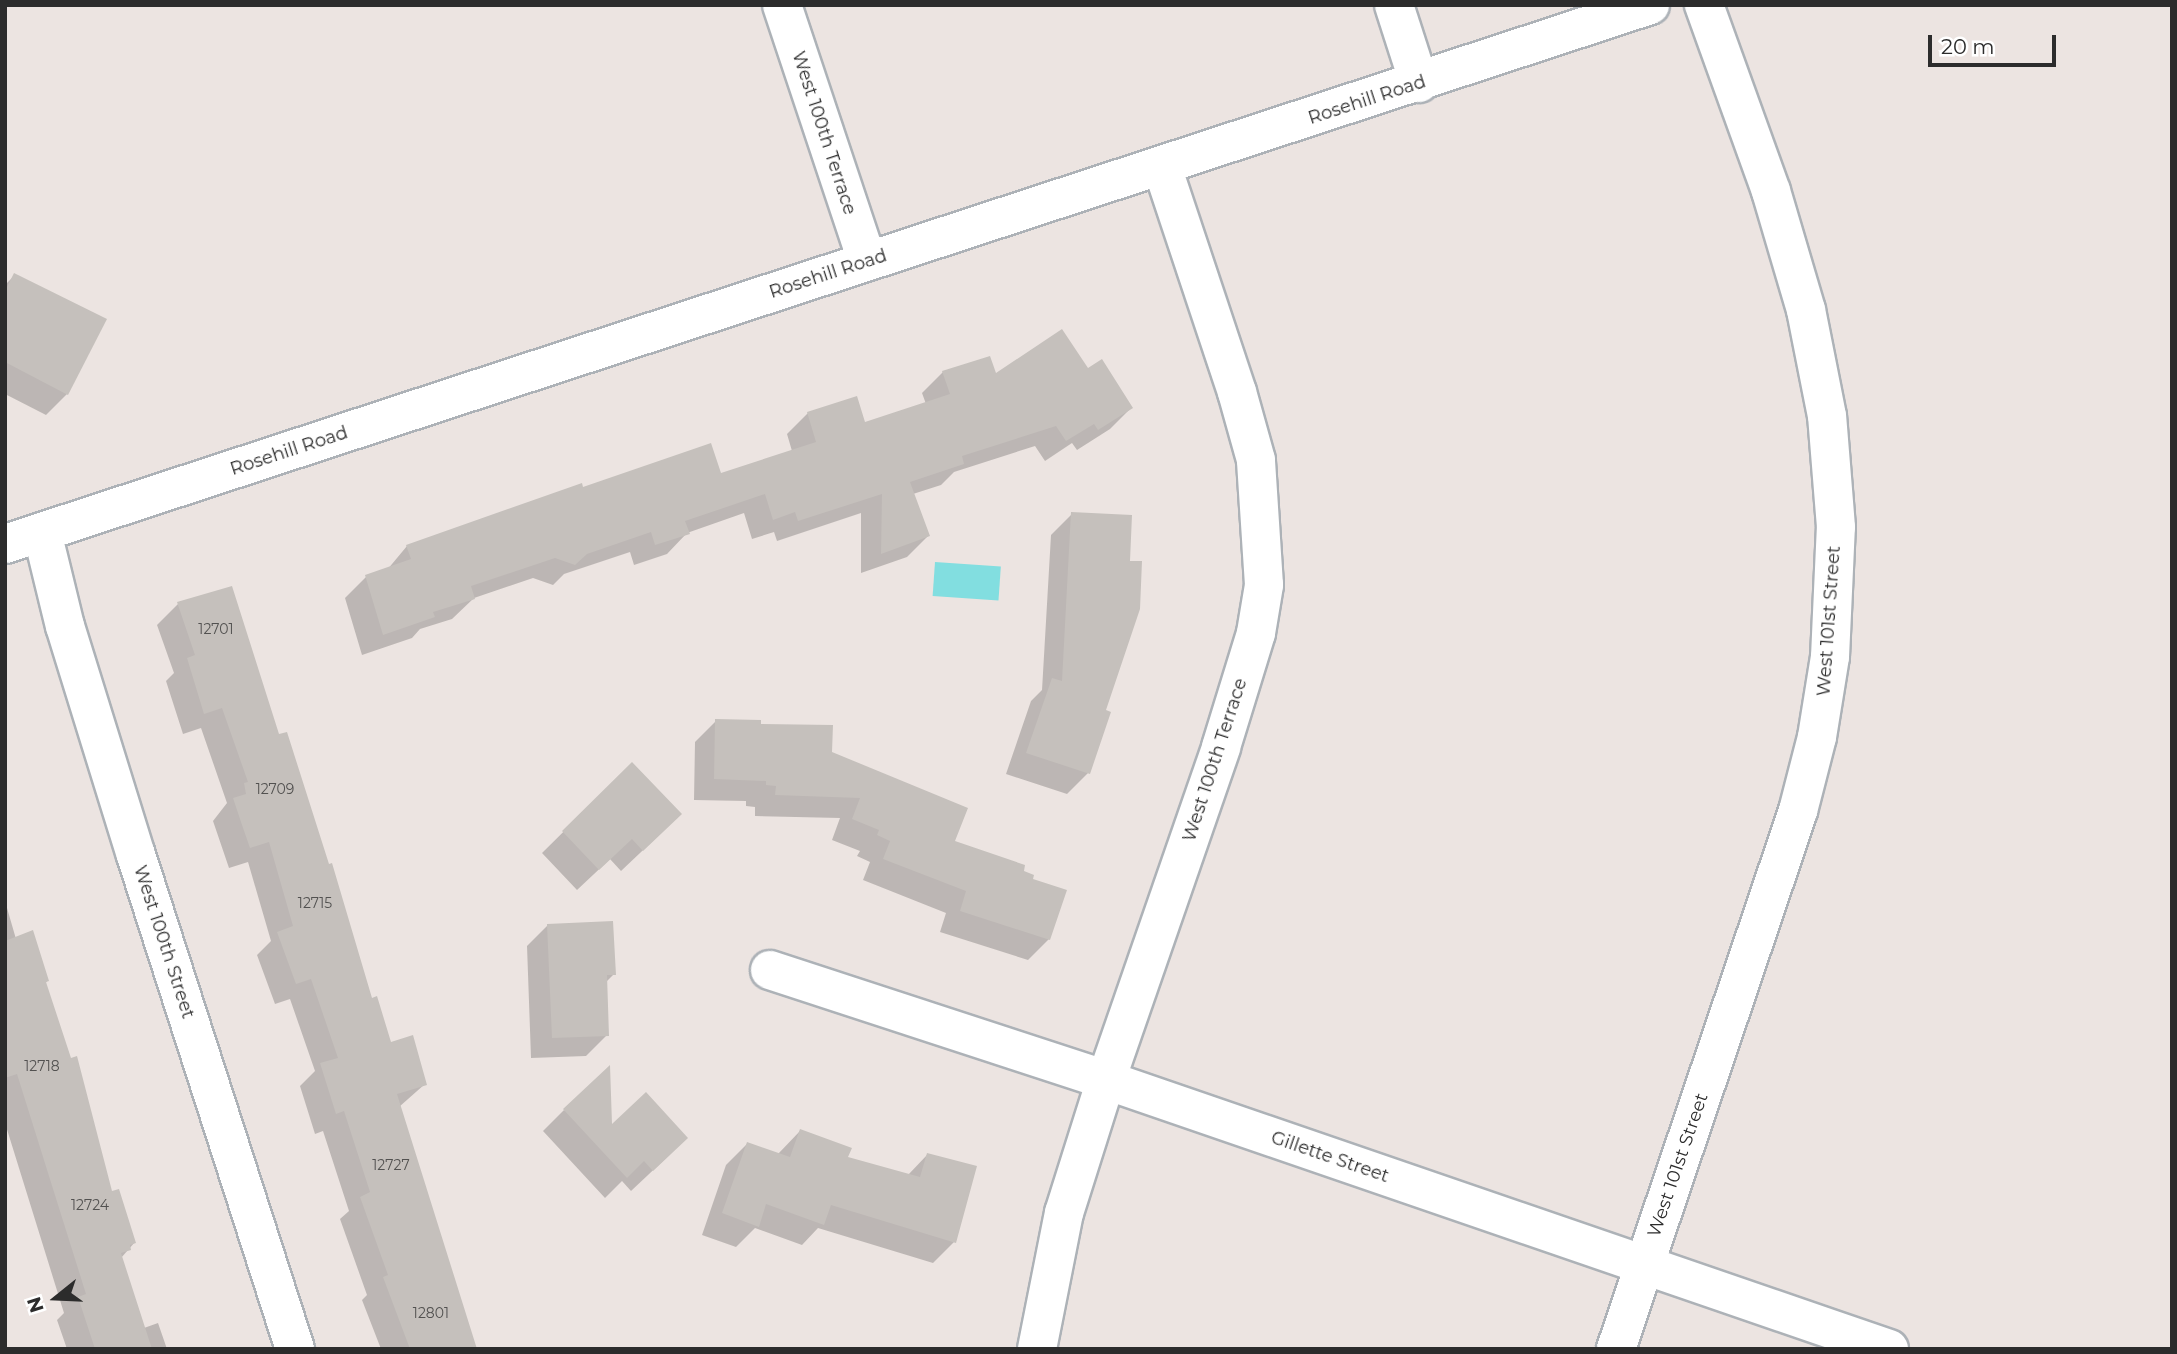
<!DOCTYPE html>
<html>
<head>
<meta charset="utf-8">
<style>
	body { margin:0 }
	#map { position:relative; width:2177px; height:1354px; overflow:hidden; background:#ece4e1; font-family:Montserrat,sans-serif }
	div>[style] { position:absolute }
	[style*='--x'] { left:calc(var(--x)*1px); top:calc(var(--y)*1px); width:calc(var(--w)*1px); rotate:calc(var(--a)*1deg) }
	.water>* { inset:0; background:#82dee0; transform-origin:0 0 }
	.shadow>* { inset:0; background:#0003 }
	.building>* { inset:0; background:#c5c0bc }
	.roads { filter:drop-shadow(2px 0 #adb2b7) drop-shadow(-2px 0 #adb2b7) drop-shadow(0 2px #adb2b7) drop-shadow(0 -2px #adb2b7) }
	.minor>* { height:38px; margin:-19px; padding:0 19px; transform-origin:19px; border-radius:19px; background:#fff }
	span { translate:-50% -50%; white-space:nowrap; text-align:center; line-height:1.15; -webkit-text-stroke:6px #fff; paint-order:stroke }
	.number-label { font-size:14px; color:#525150 }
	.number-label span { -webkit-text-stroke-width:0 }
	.street-label { font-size:18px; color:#2c2c2c }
	.frame { position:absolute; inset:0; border:7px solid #2c2c2c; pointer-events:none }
	.north { position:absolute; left:21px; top:1263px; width:70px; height:70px; -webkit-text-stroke:5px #fff; paint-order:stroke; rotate:252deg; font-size:19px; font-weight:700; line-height:28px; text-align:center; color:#2c2c2c }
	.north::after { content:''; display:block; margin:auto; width:24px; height:32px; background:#2c2c2c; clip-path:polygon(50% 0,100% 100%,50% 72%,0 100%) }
	.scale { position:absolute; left:1928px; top:35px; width:128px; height:32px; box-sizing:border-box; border:4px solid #2c2c2c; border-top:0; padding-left:9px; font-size:21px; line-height:24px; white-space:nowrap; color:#2c2c2c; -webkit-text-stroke:5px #fff; paint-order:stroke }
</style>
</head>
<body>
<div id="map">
	<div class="water">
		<i style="left:935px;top:562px;width:66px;height:34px;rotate:4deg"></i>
	</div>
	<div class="shadow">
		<i style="clip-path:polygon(15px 275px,67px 394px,46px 415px,5px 394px,5px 285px)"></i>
		<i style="clip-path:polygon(1087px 371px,1131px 408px,1110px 429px,1077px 450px,1072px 443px,1045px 461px,1035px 446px,954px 472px,941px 485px,913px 494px,928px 536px,907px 557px,861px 573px,861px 513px,777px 541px,774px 532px,752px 539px,744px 513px,687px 533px,667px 554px,634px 565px,630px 552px,564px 574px,553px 585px,533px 578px,474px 598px,452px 619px,420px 629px,412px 638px,362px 655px,345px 598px,366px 577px,387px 570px,407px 546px,582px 489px,720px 475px,792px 451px,787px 434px,808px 413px,864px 424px,926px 404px,922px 393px,943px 372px,995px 375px)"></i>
		<i style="clip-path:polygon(1072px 514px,1103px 711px,1088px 773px,1067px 794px,1006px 774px,1031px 701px,1042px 690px,1051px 535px)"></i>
		<i style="clip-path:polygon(178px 604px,278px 736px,371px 1000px,390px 1044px,425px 1084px,399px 1107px,476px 1349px,381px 1349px,362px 1300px,367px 1295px,340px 1219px,349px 1211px,323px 1131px,315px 1134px,300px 1086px,315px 1071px,290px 999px,275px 1004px,257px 955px,271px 941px,248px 862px,229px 868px,213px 821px,227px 803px,201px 728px,183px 734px,166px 681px,174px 673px,157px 625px)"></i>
		<i style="clip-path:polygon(716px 721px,760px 726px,831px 753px,952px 842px,1021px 872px,1030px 880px,1049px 939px,1028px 960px,940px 932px,946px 913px,863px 880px,870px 862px,857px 856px,860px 851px,832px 840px,840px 818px,755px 816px,755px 807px,746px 806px,746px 801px,694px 800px,695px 742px)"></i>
		<i style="clip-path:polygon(632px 764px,659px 835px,621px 871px,610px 859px,577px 890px,542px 853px)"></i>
		<i style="clip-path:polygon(5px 901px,16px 939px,47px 981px,45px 984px,111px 1194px,135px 1242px,121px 1258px,144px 1328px,158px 1323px,167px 1349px,67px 1349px,57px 1320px,64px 1313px,5px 1123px)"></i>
		<i style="clip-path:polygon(548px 925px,614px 974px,605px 983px,607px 1035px,586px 1056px,531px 1058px,527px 946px)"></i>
		<i style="clip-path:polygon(564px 1110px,665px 1159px,631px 1191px,622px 1181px,605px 1198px,543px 1131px)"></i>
		<i style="clip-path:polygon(800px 1131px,846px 1158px,908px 1175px,927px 1155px,954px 1242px,933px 1263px,818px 1228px,802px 1245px,755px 1228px,736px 1247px,702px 1235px,726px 1165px,747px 1144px,778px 1154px)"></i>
	</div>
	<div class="building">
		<i style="clip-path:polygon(14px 273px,107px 319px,68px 395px,5px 362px,5px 291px)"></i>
		<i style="clip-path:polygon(1062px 329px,1088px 368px,1102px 359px,1133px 408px,1098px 430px,1094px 424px,1066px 441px,1056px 426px,962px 456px,964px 464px,910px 482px,930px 536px,881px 554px,882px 494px,798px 521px,795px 512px,773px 520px,765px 494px,685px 521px,690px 534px,655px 545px,651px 532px,587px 554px,575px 565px,555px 558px,471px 586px,475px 599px,433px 612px,435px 617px,383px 635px,365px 575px,411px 559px,406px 545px,582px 483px,583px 487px,711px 443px,721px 473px,816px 442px,807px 412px,857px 396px,865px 422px,950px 394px,942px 371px,990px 356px,996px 373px)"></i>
		<i style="clip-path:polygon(1071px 512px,1132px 515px,1130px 561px,1142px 561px,1140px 609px,1106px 710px,1111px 712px,1090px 774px,1026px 753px,1052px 678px,1062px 681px)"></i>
		<i style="clip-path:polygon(232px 586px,279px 734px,287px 732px,329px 864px,332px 863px,372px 998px,377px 996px,391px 1042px,413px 1035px,427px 1085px,397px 1094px,477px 1349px,410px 1349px,383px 1277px,388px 1275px,360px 1197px,370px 1192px,344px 1111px,336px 1114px,320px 1063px,338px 1058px,311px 979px,296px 984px,277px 932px,293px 926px,269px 842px,250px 848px,242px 825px,233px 798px,246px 794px,244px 783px,248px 782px,222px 708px,204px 714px,187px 658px,195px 655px,177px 602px)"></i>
		<i style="clip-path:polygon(715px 719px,761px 720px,761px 724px,833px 725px,832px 752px,968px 808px,955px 841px,1025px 865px,1024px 871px,1034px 875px,1033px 879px,1067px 890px,1050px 940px,960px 911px,966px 891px,883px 859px,890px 841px,877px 835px,879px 830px,852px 819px,860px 798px,775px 795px,776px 786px,766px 785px,766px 781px,714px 779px)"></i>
		<i style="clip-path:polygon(632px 762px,682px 814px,643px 851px,632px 839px,599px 870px,562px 831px)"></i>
		<i style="clip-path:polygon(613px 921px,616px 975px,607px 975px,609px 1036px,552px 1038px,547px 924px)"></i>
		<i style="clip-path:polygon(33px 930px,49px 981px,46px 982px,71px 1058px,77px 1056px,112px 1191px,119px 1189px,136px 1243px,130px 1245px,131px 1250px,121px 1253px,152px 1349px,95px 1349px,78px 1297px,86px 1294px,17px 1074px,5px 1078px,5px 941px)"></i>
		<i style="clip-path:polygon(610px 1065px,612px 1124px,646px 1092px,688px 1138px,653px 1171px,644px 1161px,627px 1178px,563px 1109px)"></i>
		<i style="clip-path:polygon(800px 1129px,852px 1148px,848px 1157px,920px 1177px,927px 1153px,977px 1166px,956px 1243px,831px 1205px,824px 1225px,766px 1204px,759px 1227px,722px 1213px,747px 1142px,790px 1157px)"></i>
	</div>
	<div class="roads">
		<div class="minor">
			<i style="--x:782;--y:5;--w:270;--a:71.6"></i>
			<i style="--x:1394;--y:5;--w:82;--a:72.2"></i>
			<i style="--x:42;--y:532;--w:97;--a:76.3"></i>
			<i style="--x:65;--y:626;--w:240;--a:72.8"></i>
			<i style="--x:136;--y:855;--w:519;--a:72.16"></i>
			<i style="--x:5;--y:544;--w:1731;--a:-18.14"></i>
			<i style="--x:770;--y:970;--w:354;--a:18.1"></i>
			<i style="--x:1106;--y:1080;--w:828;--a:18.96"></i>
			<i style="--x:1037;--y:1349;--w:139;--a:-78.8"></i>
			<i style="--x:1064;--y:1213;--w:139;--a:-72.5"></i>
			<i style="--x:1106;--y:1080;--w:352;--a:-70.9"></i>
			<i style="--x:1221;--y:747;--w:119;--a:-72.9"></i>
			<i style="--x:1256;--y:633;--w:49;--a:-80.5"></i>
			<i style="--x:1264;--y:585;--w:125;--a:-93.7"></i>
			<i style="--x:1256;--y:460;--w:71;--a:-105.6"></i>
			<i style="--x:1237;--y:392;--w:237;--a:-108.4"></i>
			<i style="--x:1616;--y:1349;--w:568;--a:-71.31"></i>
			<i style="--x:1798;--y:811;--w:76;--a:-75.6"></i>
			<i style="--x:1817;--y:737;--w:81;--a:-80.8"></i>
			<i style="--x:1830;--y:657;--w:130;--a:-87.4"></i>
			<i style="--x:1836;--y:527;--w:111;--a:-94.6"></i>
			<i style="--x:1827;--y:416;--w:108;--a:-101.2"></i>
			<i style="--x:1806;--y:310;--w:124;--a:-106.4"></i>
			<i style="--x:1771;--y:191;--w:198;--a:-109.8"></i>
		</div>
	</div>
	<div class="number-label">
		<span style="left:216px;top:629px">12701</span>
		<span style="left:275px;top:789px">12709</span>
		<span style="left:315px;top:903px">12715</span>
		<span style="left:42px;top:1066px">12718</span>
		<span style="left:391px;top:1165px">12727</span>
		<span style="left:90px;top:1205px">12724</span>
		<span style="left:431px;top:1313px">12801</span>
	</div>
	<div class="street-label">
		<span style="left:1367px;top:100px;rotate:-18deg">Rosehill Road</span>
		<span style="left:824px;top:133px;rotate:72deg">West 100th Terrace</span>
		<span style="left:828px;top:274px;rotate:-18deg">Rosehill Road</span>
		<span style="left:289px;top:451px;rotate:-18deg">Rosehill Road</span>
		<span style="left:1829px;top:621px;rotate:-86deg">West 101st Street</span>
		<span style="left:1215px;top:760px;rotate:-72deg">West 100th Terrace</span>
		<span style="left:164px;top:942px;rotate:72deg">West 100th Street</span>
		<span style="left:1330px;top:1157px;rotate:19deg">Gillette Street</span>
		<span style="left:1678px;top:1165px;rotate:-71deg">West 101st Street</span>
	</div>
	<div class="frame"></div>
	<div class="north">N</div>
	<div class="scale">20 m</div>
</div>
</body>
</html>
